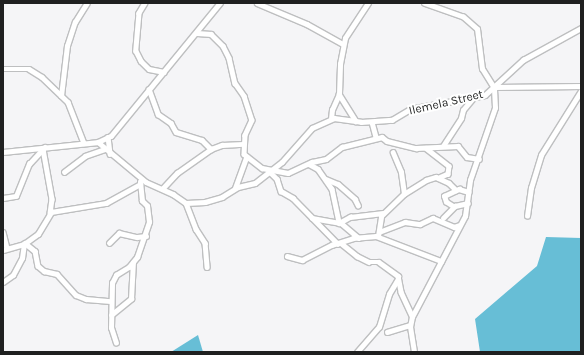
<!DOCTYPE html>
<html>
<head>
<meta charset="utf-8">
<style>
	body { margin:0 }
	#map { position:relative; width:584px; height:355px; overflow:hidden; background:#f5f5f7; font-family:Karla,sans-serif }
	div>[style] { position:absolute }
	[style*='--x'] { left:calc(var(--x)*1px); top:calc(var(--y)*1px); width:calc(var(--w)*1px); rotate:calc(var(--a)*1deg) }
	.water>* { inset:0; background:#67bed6 }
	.roads { filter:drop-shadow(1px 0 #bebfc0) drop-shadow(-1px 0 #bebfc0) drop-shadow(0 1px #bebfc0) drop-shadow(0 -1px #bebfc0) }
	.minor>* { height:4.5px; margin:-2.25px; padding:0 2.25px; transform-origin:2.25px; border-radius:2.25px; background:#fff }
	span { translate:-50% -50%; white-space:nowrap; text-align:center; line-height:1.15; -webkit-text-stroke:4px #fff; paint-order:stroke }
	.street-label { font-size:12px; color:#1f2020 }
	.frame { position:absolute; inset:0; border:4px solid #1f2020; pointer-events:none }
</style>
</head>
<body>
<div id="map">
	<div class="water">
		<i style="clip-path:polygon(546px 237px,581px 238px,581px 352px,480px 352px,475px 319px,537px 266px)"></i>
		<i style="clip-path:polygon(198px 335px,203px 352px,171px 352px)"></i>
	</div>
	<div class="roads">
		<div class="minor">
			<i style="--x:145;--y:3;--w:12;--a:121"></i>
			<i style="--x:139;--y:13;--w:38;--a:95"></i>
			<i style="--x:136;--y:51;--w:11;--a:63"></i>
			<i style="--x:141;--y:61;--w:11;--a:45"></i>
			<i style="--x:149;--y:69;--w:15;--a:11"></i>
			<i style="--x:257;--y:3;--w:54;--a:22.8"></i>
			<i style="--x:307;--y:24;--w:41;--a:29.1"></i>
			<i style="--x:197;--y:33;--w:14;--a:4"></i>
			<i style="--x:211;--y:34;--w:17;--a:45"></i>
			<i style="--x:223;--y:46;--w:13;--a:63"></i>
			<i style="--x:229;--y:58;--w:26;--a:77"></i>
			<i style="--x:235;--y:83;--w:16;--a:55"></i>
			<i style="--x:244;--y:96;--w:25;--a:72"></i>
			<i style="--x:252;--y:120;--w:17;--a:115"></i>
			<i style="--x:245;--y:135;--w:19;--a:93"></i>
			<i style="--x:244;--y:154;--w:23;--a:38"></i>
			<i style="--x:262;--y:168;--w:26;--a:11"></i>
			<i style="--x:288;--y:173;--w:26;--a:-25"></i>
			<i style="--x:312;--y:162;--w:14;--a:-12"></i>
			<i style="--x:326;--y:159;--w:20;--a:-37"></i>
			<i style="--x:342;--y:147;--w:41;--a:-14"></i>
			<i style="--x:382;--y:137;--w:6;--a:39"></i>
			<i style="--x:387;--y:141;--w:30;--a:14"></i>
			<i style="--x:416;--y:148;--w:42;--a:-2.7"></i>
			<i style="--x:458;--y:146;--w:14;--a:51"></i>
			<i style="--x:467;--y:157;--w:12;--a:9"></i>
			<i style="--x:3;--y:69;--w:26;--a:0"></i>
			<i style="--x:29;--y:69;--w:15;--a:32"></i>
			<i style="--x:42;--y:77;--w:36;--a:44"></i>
			<i style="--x:68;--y:102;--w:44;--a:68.7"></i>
			<i style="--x:495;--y:87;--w:86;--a:-0.7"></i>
			<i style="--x:149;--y:89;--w:27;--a:70"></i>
			<i style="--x:158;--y:114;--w:16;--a:35"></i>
			<i style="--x:171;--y:123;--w:10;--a:61"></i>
			<i style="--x:176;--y:132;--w:27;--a:17"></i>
			<i style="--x:202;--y:140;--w:13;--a:45"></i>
			<i style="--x:339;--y:94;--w:32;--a:58"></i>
			<i style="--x:61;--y:96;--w:50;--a:-83.2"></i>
			<i style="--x:67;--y:46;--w:25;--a:-72"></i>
			<i style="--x:75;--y:22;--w:22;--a:-58"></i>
			<i style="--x:331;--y:119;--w:9;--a:-84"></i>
			<i style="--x:332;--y:110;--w:17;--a:-66"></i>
			<i style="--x:339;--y:94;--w:30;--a:-88"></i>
			<i style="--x:340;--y:64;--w:26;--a:-79"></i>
			<i style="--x:345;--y:38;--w:42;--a:-56.7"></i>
			<i style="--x:372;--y:122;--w:16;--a:75"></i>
			<i style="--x:108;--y:137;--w:17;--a:83"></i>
			<i style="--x:98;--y:142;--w:62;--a:39.8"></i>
			<i style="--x:146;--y:182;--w:30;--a:24"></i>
			<i style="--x:173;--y:194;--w:16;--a:35"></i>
			<i style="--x:186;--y:203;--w:19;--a:-3"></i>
			<i style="--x:205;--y:202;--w:18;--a:-16"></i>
			<i style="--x:222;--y:197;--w:19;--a:-32"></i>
			<i style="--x:238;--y:187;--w:17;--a:-13"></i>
			<i style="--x:255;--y:183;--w:34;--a:-38"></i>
			<i style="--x:282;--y:162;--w:45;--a:-48.6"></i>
			<i style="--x:312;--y:128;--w:24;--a:-24"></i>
			<i style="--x:334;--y:118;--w:27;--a:8"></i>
			<i style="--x:361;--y:122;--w:31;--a:-4"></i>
			<i style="--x:392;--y:120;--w:21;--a:-31"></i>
			<i style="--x:410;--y:109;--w:76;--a:-10.6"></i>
			<i style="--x:485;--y:95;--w:52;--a:-42.6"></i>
			<i style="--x:523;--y:60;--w:66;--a:-28.9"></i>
			<i style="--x:443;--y:146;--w:33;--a:-57"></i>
			<i style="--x:461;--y:118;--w:8;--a:-76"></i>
			<i style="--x:463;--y:110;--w:17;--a:-50"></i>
			<i style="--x:426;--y:148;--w:29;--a:38"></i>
			<i style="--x:449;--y:166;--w:8;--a:97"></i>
			<i style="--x:448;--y:174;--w:10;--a:156"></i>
			<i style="--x:43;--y:149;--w:51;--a:79.8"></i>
			<i style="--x:52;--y:199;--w:14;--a:98"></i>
			<i style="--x:3;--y:152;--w:96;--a:-6"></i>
			<i style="--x:98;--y:142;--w:14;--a:-25"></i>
			<i style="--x:111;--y:136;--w:172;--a:-50.7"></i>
			<i style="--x:309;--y:164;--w:10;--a:29"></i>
			<i style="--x:318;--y:169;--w:24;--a:55"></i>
			<i style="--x:332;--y:189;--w:35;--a:78"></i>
			<i style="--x:64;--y:172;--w:26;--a:-37"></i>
			<i style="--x:85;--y:156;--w:21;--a:-19"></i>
			<i style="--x:270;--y:172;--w:10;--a:45"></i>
			<i style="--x:277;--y:179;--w:13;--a:72"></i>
			<i style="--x:281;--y:191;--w:14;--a:30"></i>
			<i style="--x:293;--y:198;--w:64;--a:45.6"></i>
			<i style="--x:326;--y:179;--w:13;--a:23"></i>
			<i style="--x:338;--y:184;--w:23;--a:41"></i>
			<i style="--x:355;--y:199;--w:7;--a:63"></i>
			<i style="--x:235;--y:188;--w:33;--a:-70"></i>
			<i style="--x:162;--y:189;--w:22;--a:-47"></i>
			<i style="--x:177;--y:173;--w:42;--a:-35.2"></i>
			<i style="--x:211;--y:149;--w:12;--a:-20"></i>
			<i style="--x:222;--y:145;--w:21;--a:-3"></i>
			<i style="--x:404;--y:194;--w:26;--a:-32"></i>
			<i style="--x:426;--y:180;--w:10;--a:-17"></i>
			<i style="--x:436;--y:177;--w:14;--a:25"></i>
			<i style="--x:449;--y:183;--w:10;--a:45"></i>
			<i style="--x:3;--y:198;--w:13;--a:-9"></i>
			<i style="--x:16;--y:196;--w:35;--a:-68"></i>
			<i style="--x:29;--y:164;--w:23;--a:-47"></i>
			<i style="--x:186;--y:203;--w:28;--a:69"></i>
			<i style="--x:196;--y:229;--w:17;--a:57"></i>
			<i style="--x:205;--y:243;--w:24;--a:85"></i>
			<i style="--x:454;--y:207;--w:9;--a:-148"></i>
			<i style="--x:446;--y:202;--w:6;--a:-108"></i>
			<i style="--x:444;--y:196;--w:17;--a:-25"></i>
			<i style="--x:459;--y:189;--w:10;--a:17"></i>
			<i style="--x:527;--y:216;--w:28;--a:-82"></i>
			<i style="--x:531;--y:188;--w:34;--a:-73"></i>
			<i style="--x:541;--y:155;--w:75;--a:-58"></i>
			<i style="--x:312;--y:218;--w:29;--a:10"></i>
			<i style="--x:341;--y:223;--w:23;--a:40"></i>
			<i style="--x:443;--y:218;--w:17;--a:-45"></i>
			<i style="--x:455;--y:206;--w:13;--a:-13"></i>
			<i style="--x:339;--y:223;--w:13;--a:-29"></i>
			<i style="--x:350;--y:217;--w:33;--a:-7"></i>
			<i style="--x:3;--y:232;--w:16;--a:76"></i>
			<i style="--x:379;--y:232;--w:28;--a:-21"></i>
			<i style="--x:405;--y:222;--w:15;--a:8"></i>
			<i style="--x:420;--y:224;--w:14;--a:-25"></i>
			<i style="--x:433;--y:218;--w:23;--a:23"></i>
			<i style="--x:454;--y:227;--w:6;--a:-18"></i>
			<i style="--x:378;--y:236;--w:20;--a:-81"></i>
			<i style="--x:381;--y:216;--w:32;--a:-44"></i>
			<i style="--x:404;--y:194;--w:22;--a:-98"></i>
			<i style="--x:401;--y:172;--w:21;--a:-113"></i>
			<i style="--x:25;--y:243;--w:13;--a:39"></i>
			<i style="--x:35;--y:251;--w:15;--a:79"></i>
			<i style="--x:38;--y:266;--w:8;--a:40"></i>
			<i style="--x:44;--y:271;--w:13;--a:13"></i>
			<i style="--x:57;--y:274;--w:28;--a:48"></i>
			<i style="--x:76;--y:295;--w:11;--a:22"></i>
			<i style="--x:86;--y:299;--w:24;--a:5"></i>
			<i style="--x:109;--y:243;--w:14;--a:-45"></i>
			<i style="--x:119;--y:233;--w:18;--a:13"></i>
			<i style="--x:137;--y:237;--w:9;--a:-6"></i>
			<i style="--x:341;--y:243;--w:21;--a:39"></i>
			<i style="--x:357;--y:256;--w:13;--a:27"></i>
			<i style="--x:369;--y:262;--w:10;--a:0"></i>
			<i style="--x:379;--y:262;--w:24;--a:36"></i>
			<i style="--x:398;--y:276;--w:16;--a:79"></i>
			<i style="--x:401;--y:292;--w:26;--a:65"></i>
			<i style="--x:3;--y:250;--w:22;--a:-16"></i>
			<i style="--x:287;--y:256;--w:16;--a:15"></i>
			<i style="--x:302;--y:260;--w:34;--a:-27"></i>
			<i style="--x:332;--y:245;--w:22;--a:-18"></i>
			<i style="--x:353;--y:238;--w:23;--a:-5"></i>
			<i style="--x:376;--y:236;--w:70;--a:21"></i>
			<i style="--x:3;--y:282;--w:12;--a:-35"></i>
			<i style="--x:13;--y:275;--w:19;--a:-62"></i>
			<i style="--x:22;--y:258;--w:14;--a:-82"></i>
			<i style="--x:24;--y:244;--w:17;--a:-36"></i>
			<i style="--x:38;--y:234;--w:26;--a:-59"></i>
			<i style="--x:51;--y:212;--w:56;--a:-9.3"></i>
			<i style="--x:106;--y:203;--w:39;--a:-29"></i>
			<i style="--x:111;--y:315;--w:26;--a:-39"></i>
			<i style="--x:131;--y:299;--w:36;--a:-87"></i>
			<i style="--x:387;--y:332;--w:24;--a:-17"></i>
			<i style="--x:116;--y:343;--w:16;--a:-108"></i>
			<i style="--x:111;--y:328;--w:45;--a:-88.7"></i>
			<i style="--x:112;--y:283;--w:9;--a:-63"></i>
			<i style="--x:116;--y:275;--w:15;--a:-32"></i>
			<i style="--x:129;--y:267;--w:13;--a:-51"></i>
			<i style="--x:137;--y:257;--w:37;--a:-71"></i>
			<i style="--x:149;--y:222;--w:16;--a:-97"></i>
			<i style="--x:147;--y:206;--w:7;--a:-135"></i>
			<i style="--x:142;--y:201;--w:19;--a:-96"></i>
			<i style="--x:357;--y:352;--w:33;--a:-49"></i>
			<i style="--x:379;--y:327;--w:34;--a:-73"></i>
			<i style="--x:389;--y:294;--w:17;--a:-59"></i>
			<i style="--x:414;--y:352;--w:25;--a:-99"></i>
			<i style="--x:410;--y:327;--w:10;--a:-79"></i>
			<i style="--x:412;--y:317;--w:114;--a:-62.3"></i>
			<i style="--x:465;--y:216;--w:36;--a:-82"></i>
			<i style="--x:470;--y:180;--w:76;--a:-70.9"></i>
			<i style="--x:495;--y:108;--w:20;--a:-93"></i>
			<i style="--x:494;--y:88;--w:22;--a:-122"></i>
			<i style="--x:482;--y:69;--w:40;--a:-97.1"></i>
			<i style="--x:477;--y:29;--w:18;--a:-139"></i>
			<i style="--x:463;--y:17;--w:41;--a:-160.3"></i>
		</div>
	</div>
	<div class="street-label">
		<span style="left:446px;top:103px;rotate:-13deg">Ilemela Street</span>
	</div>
	<div class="frame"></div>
</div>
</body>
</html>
